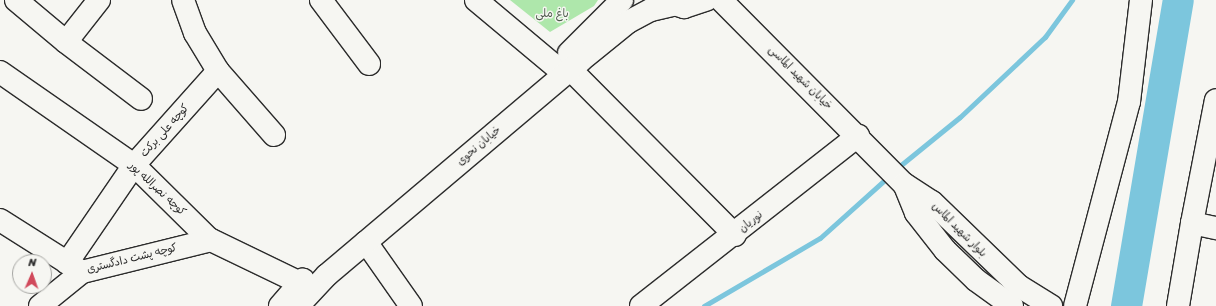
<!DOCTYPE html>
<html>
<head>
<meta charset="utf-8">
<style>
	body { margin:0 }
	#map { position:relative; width:1216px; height:306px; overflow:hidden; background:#f6f6f2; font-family:Sriracha,"Playpen Sans Arabic",sans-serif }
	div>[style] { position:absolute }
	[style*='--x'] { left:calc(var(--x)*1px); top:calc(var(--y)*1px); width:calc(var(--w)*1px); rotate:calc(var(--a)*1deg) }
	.green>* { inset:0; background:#aee7ab }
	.stream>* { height:5px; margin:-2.5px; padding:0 2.5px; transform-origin:2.5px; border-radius:2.5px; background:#7cc6dd }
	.river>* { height:31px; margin:-15.5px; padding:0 15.5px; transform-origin:15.5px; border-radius:15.5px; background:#7cc6dd }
	.roads { filter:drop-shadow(1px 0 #2b2b2b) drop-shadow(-1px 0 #2b2b2b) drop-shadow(0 1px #2b2b2b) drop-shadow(0 -1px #2b2b2b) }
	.minor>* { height:22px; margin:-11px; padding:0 11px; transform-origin:11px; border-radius:11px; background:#f6f6f2 }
	.major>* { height:22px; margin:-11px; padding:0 11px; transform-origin:11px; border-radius:11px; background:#f6f6f2 }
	span { translate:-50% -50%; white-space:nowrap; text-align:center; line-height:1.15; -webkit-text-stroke:3px #f6f6f2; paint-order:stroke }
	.park-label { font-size:11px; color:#4c5a4b }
	.street-label { font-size:11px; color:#2b2b2b }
	.north { position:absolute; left:12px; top:254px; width:40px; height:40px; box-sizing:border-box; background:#f6f6f2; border:1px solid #a5a5a2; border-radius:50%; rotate:2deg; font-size:11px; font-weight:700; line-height:16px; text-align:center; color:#2b2b2b }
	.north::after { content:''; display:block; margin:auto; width:14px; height:18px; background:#d1495b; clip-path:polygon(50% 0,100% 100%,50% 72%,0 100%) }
</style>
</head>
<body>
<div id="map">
	<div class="green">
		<i style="clip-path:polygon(510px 0,598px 0,594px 6px,550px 32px)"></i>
	</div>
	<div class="stream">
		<i style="--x:896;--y:169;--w:82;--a:-39.1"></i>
		<i style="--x:960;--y:117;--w:117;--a:-43.3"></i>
		<i style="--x:1045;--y:37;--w:46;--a:-53.9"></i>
		<i style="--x:704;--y:306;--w:134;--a:-30.4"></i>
		<i style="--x:820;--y:238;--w:93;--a:-41.9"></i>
	</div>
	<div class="river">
		<i style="--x:1126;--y:306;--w:310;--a:-80.4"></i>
	</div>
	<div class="roads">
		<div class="minor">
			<i style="--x:16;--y:0;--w:65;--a:40"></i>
			<i style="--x:99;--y:0;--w:53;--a:128.2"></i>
			<i style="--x:66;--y:42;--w:94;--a:37.2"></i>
			<i style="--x:183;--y:0;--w:35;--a:70"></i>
			<i style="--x:195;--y:33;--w:44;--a:58.8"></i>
			<i style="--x:321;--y:0;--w:80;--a:53.1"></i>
			<i style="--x:476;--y:0;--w:103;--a:39.9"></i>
			<i style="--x:570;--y:69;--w:234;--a:45.2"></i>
			<i style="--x:0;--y:72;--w:163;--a:34.8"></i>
			<i style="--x:134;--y:165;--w:105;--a:44.6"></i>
			<i style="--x:209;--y:239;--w:101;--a:25.8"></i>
			<i style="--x:0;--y:220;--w:93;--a:32.3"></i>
			<i style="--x:1192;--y:223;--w:125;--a:-79"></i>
			<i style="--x:366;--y:242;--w:78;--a:54.9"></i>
			<i style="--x:67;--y:263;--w:119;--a:-55.6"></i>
			<i style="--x:134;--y:165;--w:126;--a:-48.2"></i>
			<i style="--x:218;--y:71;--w:85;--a:48.8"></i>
			<i style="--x:40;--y:306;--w:54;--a:-39"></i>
			<i style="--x:82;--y:272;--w:133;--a:-13.9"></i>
			<i style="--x:641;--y:306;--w:276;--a:-38.1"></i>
			<i style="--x:1075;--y:306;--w:211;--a:-75.2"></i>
			<i style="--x:1129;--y:102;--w:103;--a:-83.3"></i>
			<i style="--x:1178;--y:306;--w:84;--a:-80.4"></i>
			<i style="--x:1192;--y:223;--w:25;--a:12"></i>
		</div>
		<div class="major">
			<i style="--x:662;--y:0;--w:23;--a:18"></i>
			<i style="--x:684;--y:7;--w:23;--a:-18"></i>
			<i style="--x:721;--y:0;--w:260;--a:45.2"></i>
			<i style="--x:569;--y:53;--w:75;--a:-45"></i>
			<i style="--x:280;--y:306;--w:35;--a:-49"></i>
			<i style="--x:298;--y:306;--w:42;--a:-46.9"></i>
			<i style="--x:327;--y:275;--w:331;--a:-40.2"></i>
			<i style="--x:580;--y:61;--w:62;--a:-39.1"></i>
			<i style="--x:628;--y:22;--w:26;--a:-28"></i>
			<i style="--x:651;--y:10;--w:23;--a:-13"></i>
			<i style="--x:1012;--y:306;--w:44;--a:-144.2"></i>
			<i style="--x:976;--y:280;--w:43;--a:-135.9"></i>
			<i style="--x:945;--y:250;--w:47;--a:-128.1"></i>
			<i style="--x:916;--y:213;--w:31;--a:-112"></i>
			<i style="--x:904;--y:184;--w:33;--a:33"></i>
			<i style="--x:932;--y:202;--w:121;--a:44"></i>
			<i style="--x:1019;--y:286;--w:38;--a:32"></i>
		</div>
	</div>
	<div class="park-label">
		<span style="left:552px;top:14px">باغ ملی</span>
	</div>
	<div class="street-label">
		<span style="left:800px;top:78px;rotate:45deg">خیابان شهید الماسی</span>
		<span style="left:165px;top:131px;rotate:-48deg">کوچه علی برکت</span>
		<span style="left:479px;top:146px;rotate:-40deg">خیابان نحوی</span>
		<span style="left:157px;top:189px;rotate:43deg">کوچه نصرالله پور</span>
		<span style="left:751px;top:222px;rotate:-39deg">نوریان</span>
		<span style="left:959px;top:230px;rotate:45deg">بلوار شهید الماس</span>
		<span style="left:132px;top:259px;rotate:-14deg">کوچه پشت دادگستری</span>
	</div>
	<div class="north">N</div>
</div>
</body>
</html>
